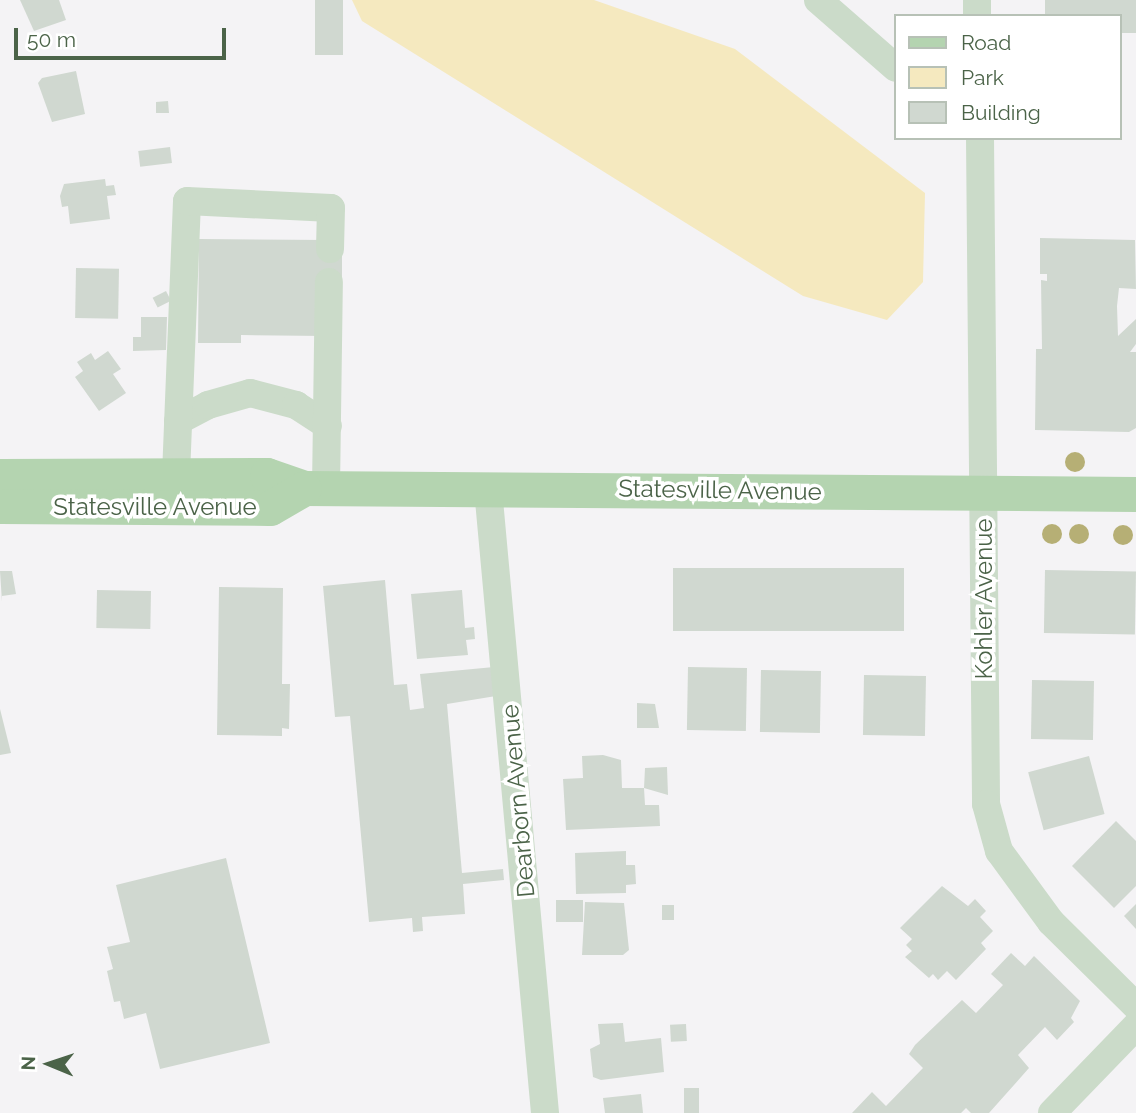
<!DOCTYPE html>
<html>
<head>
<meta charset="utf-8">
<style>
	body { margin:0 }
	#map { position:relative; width:1136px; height:1113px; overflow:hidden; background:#f4f3f5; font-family:Raleway,sans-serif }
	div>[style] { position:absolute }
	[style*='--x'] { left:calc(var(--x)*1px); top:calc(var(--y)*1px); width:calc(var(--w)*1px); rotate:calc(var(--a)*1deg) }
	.green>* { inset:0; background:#f5e9bf }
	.building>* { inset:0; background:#d0d8d0; transform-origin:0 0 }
	.minor>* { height:28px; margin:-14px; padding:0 14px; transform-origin:14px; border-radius:14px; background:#cbdbc9 }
	.major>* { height:35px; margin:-17.5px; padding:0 17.5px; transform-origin:17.5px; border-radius:17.5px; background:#b4d4b0 }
	.trees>* { width:20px; height:20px; margin:-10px; border-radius:50%; background:#b6af75 }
	span { translate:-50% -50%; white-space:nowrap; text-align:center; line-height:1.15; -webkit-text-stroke:7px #fff; paint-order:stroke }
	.street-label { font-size:24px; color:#4b6348 }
	.legend { position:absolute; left:894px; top:14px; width:228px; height:126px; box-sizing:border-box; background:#fff; border:2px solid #b7c1b6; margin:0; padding:9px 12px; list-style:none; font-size:21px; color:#4b6348 }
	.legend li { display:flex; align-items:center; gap:14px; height:35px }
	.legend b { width:35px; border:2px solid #b7c1b6 }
	.north { position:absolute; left:14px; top:1029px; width:70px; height:70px; -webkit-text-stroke:5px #fff; paint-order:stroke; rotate:272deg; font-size:19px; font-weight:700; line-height:28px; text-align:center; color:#4b6348 }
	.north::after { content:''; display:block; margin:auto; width:24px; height:32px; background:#4b6348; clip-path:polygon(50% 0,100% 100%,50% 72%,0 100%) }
	.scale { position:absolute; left:14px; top:28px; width:212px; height:32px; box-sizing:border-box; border:4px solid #4b6348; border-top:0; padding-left:9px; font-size:21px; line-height:24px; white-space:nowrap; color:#4b6348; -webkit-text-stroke:5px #fff; paint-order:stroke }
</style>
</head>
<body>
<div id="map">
	<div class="green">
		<i style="clip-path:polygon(352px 0,594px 0,735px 49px,925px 193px,923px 282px,887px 320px,803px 296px,362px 21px)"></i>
	</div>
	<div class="building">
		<i style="clip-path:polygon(20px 0,59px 0,66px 20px,34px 31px)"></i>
		<i style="left:315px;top:0;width:28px;height:55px"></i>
		<i style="clip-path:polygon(1045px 0,1136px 0,1136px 33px,1120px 33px,1120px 16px,1045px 16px)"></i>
		<i style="clip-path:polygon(76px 71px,85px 114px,52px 122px,38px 83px,42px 78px)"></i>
		<i style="clip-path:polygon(168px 101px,169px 113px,156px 113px,156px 102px)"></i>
		<i style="left:170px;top:147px;width:16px;height:32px;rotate:83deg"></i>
		<i style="clip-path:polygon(105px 179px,106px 186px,114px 185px,116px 195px,107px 196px,110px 219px,70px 224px,68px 206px,62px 207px,60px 196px,64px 184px)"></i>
		<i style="clip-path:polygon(1040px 238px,1135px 240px,1136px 289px,1119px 288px,1117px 306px,1118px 336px,1136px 319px,1136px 344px,1130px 352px,1136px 352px,1136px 428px,1129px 432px,1035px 430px,1036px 349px,1042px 349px,1041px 280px,1047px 281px,1047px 274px,1040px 274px)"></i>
		<i style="clip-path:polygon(199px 239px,327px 240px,342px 249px,342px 282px,325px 336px,241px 335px,241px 343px,198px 343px)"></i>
		<i style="left:76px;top:268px;width:43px;height:50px;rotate:1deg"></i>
		<i style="left:166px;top:291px;width:11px;height:15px;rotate:63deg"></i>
		<i style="clip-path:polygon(141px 317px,167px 317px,166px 350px,133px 351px,133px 337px,141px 337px)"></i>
		<i style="clip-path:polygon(108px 351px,121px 369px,113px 374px,126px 393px,99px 411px,75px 377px,83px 371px,77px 362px,91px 353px,95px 360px)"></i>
		<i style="left:673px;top:568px;width:231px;height:63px"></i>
		<i style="left:1045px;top:570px;width:91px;height:63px;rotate:1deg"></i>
		<i style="clip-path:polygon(0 571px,12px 571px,16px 594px,2px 596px,2px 602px)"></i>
		<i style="clip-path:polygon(385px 580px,394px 685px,407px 684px,410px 710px,424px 708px,420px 674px,494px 667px,496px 696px,447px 704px,462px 873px,503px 869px,504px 880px,463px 884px,465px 914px,422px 917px,423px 931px,413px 932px,412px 918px,369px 922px,350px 716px,335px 717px,323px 586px)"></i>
		<i style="clip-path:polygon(219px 587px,283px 588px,282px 684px,290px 684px,289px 729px,282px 728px,282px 736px,217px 735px)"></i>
		<i style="left:97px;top:590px;width:54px;height:38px;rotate:1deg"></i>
		<i style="clip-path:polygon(462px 590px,465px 628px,474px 627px,475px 639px,466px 640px,468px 655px,417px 659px,411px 594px)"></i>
		<i style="left:688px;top:667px;width:59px;height:63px;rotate:1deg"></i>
		<i style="left:761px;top:670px;width:60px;height:62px;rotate:1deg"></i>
		<i style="left:864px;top:675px;width:62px;height:60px;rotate:1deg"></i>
		<i style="left:1032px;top:680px;width:62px;height:59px;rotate:1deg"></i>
		<i style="clip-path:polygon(637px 703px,655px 704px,659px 728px,637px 728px)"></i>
		<i style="clip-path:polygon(0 709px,11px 753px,0 755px)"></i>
		<i style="clip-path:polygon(603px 755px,621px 760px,622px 788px,644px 788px,645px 768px,667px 767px,668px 795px,644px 788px,645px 805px,659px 805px,660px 826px,566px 830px,563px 779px,583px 778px,582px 756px)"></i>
		<i style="left:1089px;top:756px;width:60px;height:63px;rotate:75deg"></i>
		<i style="clip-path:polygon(1116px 821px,1136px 841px,1136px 886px,1114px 908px,1072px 866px)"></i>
		<i style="clip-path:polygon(626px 851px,626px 865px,635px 865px,636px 884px,626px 885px,626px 893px,576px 894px,575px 853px)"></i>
		<i style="clip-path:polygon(226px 858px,270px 1043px,160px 1069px,146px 1013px,124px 1019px,120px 1001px,114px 1002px,107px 971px,113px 969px,107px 947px,130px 942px,116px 885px)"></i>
		<i style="clip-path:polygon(942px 886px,968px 906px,975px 899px,986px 911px,980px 917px,993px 931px,981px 943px,986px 949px,956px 980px,947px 971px,938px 980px,933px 974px,929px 978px,905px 957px,912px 951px,906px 945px,912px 939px,900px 928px)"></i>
		<i style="left:556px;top:900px;width:27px;height:22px"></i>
		<i style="clip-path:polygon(585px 902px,624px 903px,629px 950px,623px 955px,582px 955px)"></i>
		<i style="clip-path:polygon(1136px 904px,1136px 929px,1124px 916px)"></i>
		<i style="left:662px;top:905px;width:12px;height:15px"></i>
		<i style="clip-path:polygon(1011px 953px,1025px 966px,1034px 956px,1080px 1001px,1071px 1018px,1074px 1022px,1057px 1040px,1045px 1027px,1018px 1055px,1029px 1068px,989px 1113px,971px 1113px,966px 1108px,961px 1113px,852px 1113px,872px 1092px,886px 1106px,923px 1068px,909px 1054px,915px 1045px,962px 1000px,976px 1013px,1003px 985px,991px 974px)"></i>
		<i style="clip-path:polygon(623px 1023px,625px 1042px,661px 1038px,664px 1072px,601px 1080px,593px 1077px,590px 1049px,600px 1044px,598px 1024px)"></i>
		<i style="left:686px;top:1024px;width:17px;height:16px;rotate:87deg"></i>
		<i style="left:684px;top:1088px;width:15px;height:25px"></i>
		<i style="clip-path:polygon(641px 1094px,643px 1113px,605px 1113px,603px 1098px)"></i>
	</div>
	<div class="minor">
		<i style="--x:818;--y:0;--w:103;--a:41.1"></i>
		<i style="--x:977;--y:0;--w:16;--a:90"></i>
		<i style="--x:980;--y:138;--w:666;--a:89.48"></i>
		<i style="--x:986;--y:804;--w:49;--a:74.5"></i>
		<i style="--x:999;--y:851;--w:88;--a:53.8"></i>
		<i style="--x:1051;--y:922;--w:120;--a:44.7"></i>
		<i style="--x:178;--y:421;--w:34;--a:-28"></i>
		<i style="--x:208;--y:405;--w:44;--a:-15.9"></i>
		<i style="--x:250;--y:393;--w:48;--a:14.6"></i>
		<i style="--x:296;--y:405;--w:38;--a:33"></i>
		<i style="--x:176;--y:475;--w:274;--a:-87.7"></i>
		<i style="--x:187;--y:201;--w:144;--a:2.8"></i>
		<i style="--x:331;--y:208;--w:41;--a:91.4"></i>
		<i style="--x:326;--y:488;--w:206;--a:-89.2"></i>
		<i style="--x:488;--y:489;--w:627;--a:84.78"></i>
		<i style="--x:1052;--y:1113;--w:121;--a:-46"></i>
	</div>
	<div class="major">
		<i style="--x:0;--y:476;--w:267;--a:-0.2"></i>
		<i style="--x:267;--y:475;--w:39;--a:19"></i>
		<i style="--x:304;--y:488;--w:832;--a:0.41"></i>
		<i style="--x:0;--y:506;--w:270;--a:0.4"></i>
		<i style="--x:270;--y:508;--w:39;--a:-30"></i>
	</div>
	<div class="trees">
		<i style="left:1075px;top:462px"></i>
		<i style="left:1052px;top:534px"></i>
		<i style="left:1079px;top:534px"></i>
		<i style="left:1123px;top:535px"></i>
	</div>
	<div class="street-label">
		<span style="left:720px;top:490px;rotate:1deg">Statesville Avenue</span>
		<span style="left:155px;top:507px">Statesville Avenue</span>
		<span style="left:984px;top:599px;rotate:-90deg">Kohler Avenue</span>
		<span style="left:518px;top:801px;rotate:-95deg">Dearborn Avenue</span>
	</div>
	<ul class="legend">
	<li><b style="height:9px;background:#b4d4b0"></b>Road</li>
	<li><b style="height:19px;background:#f5e9bf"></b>Park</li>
	<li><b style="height:19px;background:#d0d8d0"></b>Building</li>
	</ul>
	<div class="north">N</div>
	<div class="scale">50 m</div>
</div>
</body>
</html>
